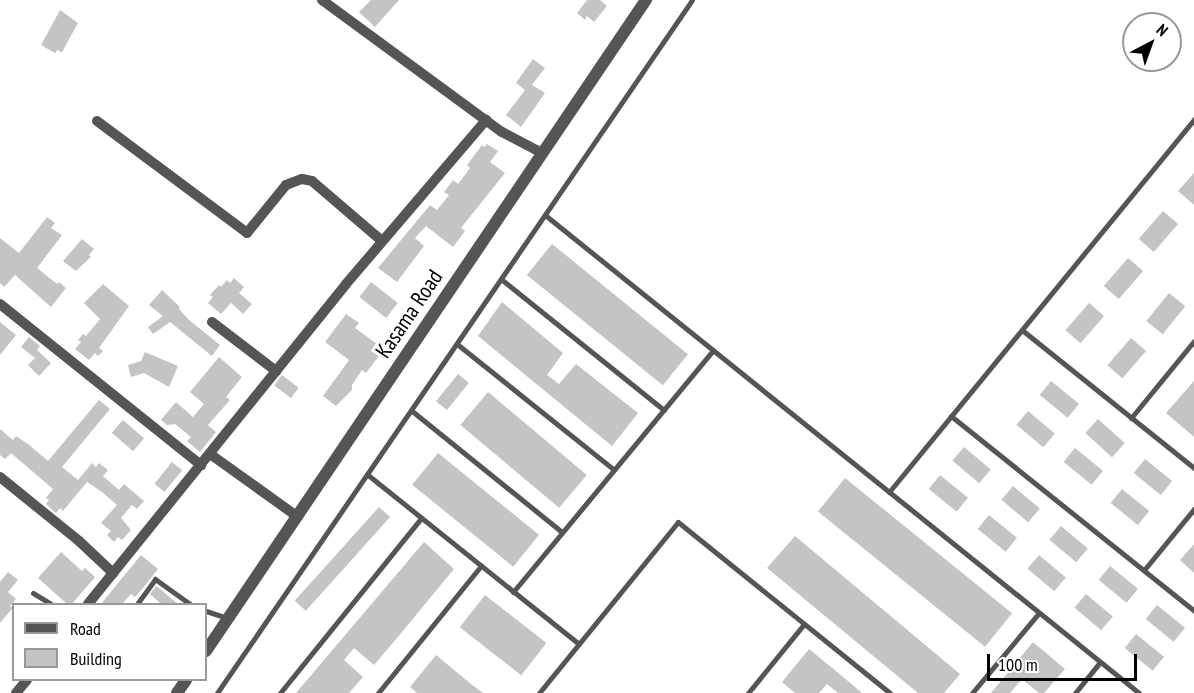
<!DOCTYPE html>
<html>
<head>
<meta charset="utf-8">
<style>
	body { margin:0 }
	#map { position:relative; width:1194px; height:693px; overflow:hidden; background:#fff; font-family:"PT Sans Narrow",sans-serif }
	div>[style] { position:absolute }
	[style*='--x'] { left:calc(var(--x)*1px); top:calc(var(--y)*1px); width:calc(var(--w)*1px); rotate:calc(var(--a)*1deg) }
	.building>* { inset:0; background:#c4c4c4; transform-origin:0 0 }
	.service>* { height:5px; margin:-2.5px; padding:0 2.5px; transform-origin:2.5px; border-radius:2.5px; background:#555 }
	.minor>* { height:10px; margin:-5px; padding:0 5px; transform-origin:5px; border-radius:5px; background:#555 }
	.tertiary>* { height:12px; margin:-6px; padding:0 6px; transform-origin:6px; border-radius:6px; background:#555 }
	span { translate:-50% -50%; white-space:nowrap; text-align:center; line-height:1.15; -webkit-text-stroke:6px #fff; paint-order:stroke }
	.street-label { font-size:22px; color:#000 }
	.legend { position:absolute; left:12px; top:603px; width:195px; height:78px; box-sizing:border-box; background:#fff; border:2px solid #999; margin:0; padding:8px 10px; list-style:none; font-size:18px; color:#000 }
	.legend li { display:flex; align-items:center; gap:12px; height:30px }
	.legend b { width:30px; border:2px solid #999 }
	.north { position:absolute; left:1122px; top:12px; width:60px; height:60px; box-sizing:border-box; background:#fff; border:2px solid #999; border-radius:50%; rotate:41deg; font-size:16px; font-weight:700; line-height:24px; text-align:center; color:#000 }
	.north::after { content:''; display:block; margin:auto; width:21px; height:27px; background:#000; clip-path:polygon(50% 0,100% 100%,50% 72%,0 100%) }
	.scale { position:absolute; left:987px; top:654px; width:150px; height:27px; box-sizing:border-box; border:3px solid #000; border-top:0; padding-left:8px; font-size:18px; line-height:21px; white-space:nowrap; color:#000; -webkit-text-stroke:4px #fff; paint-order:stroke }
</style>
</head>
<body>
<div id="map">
	<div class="building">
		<i style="clip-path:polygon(371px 0,399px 0,375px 27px,359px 12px)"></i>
		<i style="clip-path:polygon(587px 0,600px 0,607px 6px,594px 22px,587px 16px,585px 20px,577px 13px)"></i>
		<i style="clip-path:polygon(60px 10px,78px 23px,62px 52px,57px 50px,55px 53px,41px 45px)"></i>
		<i style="clip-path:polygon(533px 59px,545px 68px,532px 85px,545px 93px,521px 127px,506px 115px,525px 90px,516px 83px)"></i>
		<i style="clip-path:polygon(487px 144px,498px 151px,490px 162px,505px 173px,461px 228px,465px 231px,453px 247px,426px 226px,415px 238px,424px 246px,397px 282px,378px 268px,430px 205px,437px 210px,449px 195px,444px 192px,453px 180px,458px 184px,470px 168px,467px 165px,482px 145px,484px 147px)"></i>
		<i style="clip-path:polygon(1194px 173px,1194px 205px,1178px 191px)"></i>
		<i style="left:1163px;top:211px;width:20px;height:37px;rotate:41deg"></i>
		<i style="clip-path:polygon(47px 217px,55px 223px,51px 228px,62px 235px,37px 268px,57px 284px,59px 282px,66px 288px,51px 307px,15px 275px,4px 287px,0 283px,0 238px,19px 253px)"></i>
		<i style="clip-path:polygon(82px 239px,94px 249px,89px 255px,91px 257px,76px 271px,63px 261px)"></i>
		<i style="left:552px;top:244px;width:175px;height:40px;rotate:39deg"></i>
		<i style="left:1128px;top:258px;width:20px;height:37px;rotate:41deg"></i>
		<i style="clip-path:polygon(234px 278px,244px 287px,239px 293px,252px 304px,243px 314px,231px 303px,221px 314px,208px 303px,213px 297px,210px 295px,219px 285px,221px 287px,227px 280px,230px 283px)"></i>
		<i style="left:371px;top:282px;width:34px;height:19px;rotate:38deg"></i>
		<i style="clip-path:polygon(103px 284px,129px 306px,99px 348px,103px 351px,98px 356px,95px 353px,89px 360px,75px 349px,81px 342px,78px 340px,83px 334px,86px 336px,100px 319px,84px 303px)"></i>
		<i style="clip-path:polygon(162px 290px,180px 307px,179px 309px,189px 320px,220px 345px,212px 356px,170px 322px,153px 334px,148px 327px,163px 316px,149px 305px)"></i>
		<i style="left:1169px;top:293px;width:21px;height:36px;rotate:39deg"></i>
		<i style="clip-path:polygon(502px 302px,563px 353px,547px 375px,559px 384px,576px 364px,638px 413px,612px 446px,478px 336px)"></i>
		<i style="left:1089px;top:303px;width:20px;height:36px;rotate:41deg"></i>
		<i style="clip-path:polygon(346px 314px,359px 323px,355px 328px,384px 349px,366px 373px,362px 370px,352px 385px,352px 390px,336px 406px,323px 396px,349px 360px,325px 342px)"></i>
		<i style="clip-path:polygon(0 322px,16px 335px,0 355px)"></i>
		<i style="clip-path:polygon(29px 337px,40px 346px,37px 350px,51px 363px,39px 376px,28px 365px,35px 358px,21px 347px)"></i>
		<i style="left:1131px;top:338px;width:20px;height:36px;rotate:41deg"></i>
		<i style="clip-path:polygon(145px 352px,178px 366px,169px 387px,144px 373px,131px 377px,128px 365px,141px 361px)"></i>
		<i style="clip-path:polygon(219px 357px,242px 377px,226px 397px,230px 400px,208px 425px,216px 432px,200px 452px,187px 441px,191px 437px,175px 424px,167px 425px,161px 420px,176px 402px,193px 417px,204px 404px,190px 392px)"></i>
		<i style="left:458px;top:374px;width:14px;height:35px;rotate:39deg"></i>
		<i style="left:282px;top:375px;width:21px;height:13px;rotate:37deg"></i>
		<i style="left:1051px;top:381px;width:36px;height:18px;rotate:39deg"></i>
		<i style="clip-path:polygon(1194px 381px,1194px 437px,1166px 413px)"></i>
		<i style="left:488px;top:392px;width:129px;height:43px;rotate:40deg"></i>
		<i style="clip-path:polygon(99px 400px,110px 409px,62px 467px,78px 480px,92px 463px,96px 467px,99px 463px,108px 470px,103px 476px,119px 490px,124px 484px,144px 501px,137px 509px,132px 505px,121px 518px,131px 530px,122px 540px,118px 537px,114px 542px,107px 535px,111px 531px,101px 523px,117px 505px,102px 492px,87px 482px,63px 511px,60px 508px,56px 513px,46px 504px,49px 500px,46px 498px,53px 489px,11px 453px,5px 459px,0 455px,0 429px,13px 440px,16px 436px,28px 444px,48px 461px)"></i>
		<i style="left:1028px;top:411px;width:35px;height:18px;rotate:40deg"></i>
		<i style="left:1098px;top:419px;width:36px;height:19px;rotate:42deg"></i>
		<i style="left:123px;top:420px;width:28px;height:17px;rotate:41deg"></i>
		<i style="left:964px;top:447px;width:35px;height:18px;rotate:40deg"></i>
		<i style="left:1075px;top:448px;width:36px;height:18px;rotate:39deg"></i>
		<i style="left:438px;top:453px;width:130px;height:41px;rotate:39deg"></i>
		<i style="left:1145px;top:459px;width:35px;height:18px;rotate:39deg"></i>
		<i style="left:172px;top:462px;width:13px;height:28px;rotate:39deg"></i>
		<i style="left:940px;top:475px;width:36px;height:18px;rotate:39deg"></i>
		<i style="left:845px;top:478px;width:215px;height:43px;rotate:39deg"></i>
		<i style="left:1013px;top:486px;width:35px;height:18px;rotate:40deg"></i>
		<i style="left:1122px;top:489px;width:35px;height:18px;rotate:39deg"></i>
		<i style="left:379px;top:507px;width:15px;height:126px;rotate:42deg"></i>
		<i style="left:989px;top:515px;width:36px;height:18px;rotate:39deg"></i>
		<i style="left:1061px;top:526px;width:35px;height:18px;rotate:40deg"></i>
		<i style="clip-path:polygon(795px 536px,960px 674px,944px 693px,918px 693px,767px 568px)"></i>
		<i style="clip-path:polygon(424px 542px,454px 569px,397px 638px,374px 665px,354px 648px,344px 660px,363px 677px,349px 693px,296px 693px)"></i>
		<i style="clip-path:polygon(1194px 544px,1194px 573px,1180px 560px)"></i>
		<i style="clip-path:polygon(61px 552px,82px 571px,85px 568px,95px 577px,72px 604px,67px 604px,38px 578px)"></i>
		<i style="clip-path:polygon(141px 555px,158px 569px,143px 588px,135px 597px,131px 594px,122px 604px,101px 604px)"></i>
		<i style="left:1039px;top:555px;width:35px;height:18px;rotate:40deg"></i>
		<i style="left:1110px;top:566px;width:36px;height:18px;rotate:39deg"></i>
		<i style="clip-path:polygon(8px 572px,18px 580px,8px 592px,16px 599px,10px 606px,13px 608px,0 623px,0 582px)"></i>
		<i style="clip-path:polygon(156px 586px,159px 588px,178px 604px,161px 604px,150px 594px)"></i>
		<i style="left:1086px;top:594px;width:35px;height:18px;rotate:40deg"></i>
		<i style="left:485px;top:595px;width:78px;height:41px;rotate:38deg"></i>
		<i style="left:1157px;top:605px;width:36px;height:18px;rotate:39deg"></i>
		<i style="left:1136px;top:634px;width:36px;height:18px;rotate:39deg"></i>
		<i style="clip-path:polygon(1033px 642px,1065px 669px,1044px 693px,1039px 693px,1022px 679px,1010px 693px,991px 693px)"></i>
		<i style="clip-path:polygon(809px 649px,842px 676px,862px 693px,838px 693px,827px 684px,819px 693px,795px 693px,782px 682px)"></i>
		<i style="clip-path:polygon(436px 655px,471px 684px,483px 693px,417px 693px,410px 687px)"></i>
	</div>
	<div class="service">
		<i style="--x:545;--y:215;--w:762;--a:38.82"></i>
		<i style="--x:501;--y:279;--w:209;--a:38.8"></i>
		<i style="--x:1022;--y:330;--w:221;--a:38.7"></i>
		<i style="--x:457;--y:344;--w:201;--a:38.7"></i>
		<i style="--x:412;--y:411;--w:193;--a:38.9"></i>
		<i style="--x:951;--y:416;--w:312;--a:38.7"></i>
		<i style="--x:1131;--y:418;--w:99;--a:-50.7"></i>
		<i style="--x:368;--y:475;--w:270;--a:38.7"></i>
		<i style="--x:889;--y:492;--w:482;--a:-50.7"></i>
		<i style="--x:1144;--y:570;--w:79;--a:-50.7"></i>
		<i style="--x:513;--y:592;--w:314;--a:-50.4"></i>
		<i style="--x:33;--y:593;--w:21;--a:31"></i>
		<i style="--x:137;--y:604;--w:31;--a:-54"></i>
		<i style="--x:155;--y:579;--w:43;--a:35.5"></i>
		<i style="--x:206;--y:611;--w:22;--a:18"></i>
		<i style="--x:217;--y:693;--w:840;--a:-55.57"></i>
		<i style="--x:280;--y:693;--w:225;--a:-51.1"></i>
		<i style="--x:378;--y:693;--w:164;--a:-51"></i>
		<i style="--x:539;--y:693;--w:220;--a:-50.9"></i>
		<i style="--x:678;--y:522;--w:272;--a:38.9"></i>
		<i style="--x:748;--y:693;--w:89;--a:-50.9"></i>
		<i style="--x:972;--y:693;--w:104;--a:-50.1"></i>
		<i style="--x:1075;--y:693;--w:40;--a:-51"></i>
	</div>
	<div class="minor">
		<i style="--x:322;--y:0;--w:223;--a:36.3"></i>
		<i style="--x:502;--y:132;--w:45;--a:27.7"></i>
		<i style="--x:97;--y:121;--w:187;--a:36.7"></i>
		<i style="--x:247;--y:233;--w:62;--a:-50.9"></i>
		<i style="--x:286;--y:185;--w:17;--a:-21"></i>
		<i style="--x:302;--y:179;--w:10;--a:11"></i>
		<i style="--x:312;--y:181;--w:92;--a:40.6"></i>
		<i style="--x:0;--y:304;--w:258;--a:38.7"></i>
		<i style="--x:212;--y:322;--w:81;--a:37.4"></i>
		<i style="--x:210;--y:454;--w:108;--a:35.6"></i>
		<i style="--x:0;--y:477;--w:102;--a:39"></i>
		<i style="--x:79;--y:541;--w:47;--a:43.3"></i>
		<i style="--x:88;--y:604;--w:411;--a:-51.1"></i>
		<i style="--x:346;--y:284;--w:216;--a:-49.5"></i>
		<i style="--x:16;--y:693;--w:17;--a:-50"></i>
	</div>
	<div class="tertiary">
		<i style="--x:206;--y:651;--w:786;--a:-55.95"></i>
		<i style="--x:177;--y:693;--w:16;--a:-55"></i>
	</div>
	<div class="street-label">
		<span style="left:409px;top:314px;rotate:-56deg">Kasama Road</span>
	</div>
	<ul class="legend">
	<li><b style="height:8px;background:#555"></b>Road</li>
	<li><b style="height:16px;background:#c4c4c4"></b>Building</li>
	</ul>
	<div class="north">N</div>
	<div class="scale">100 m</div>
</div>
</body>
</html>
